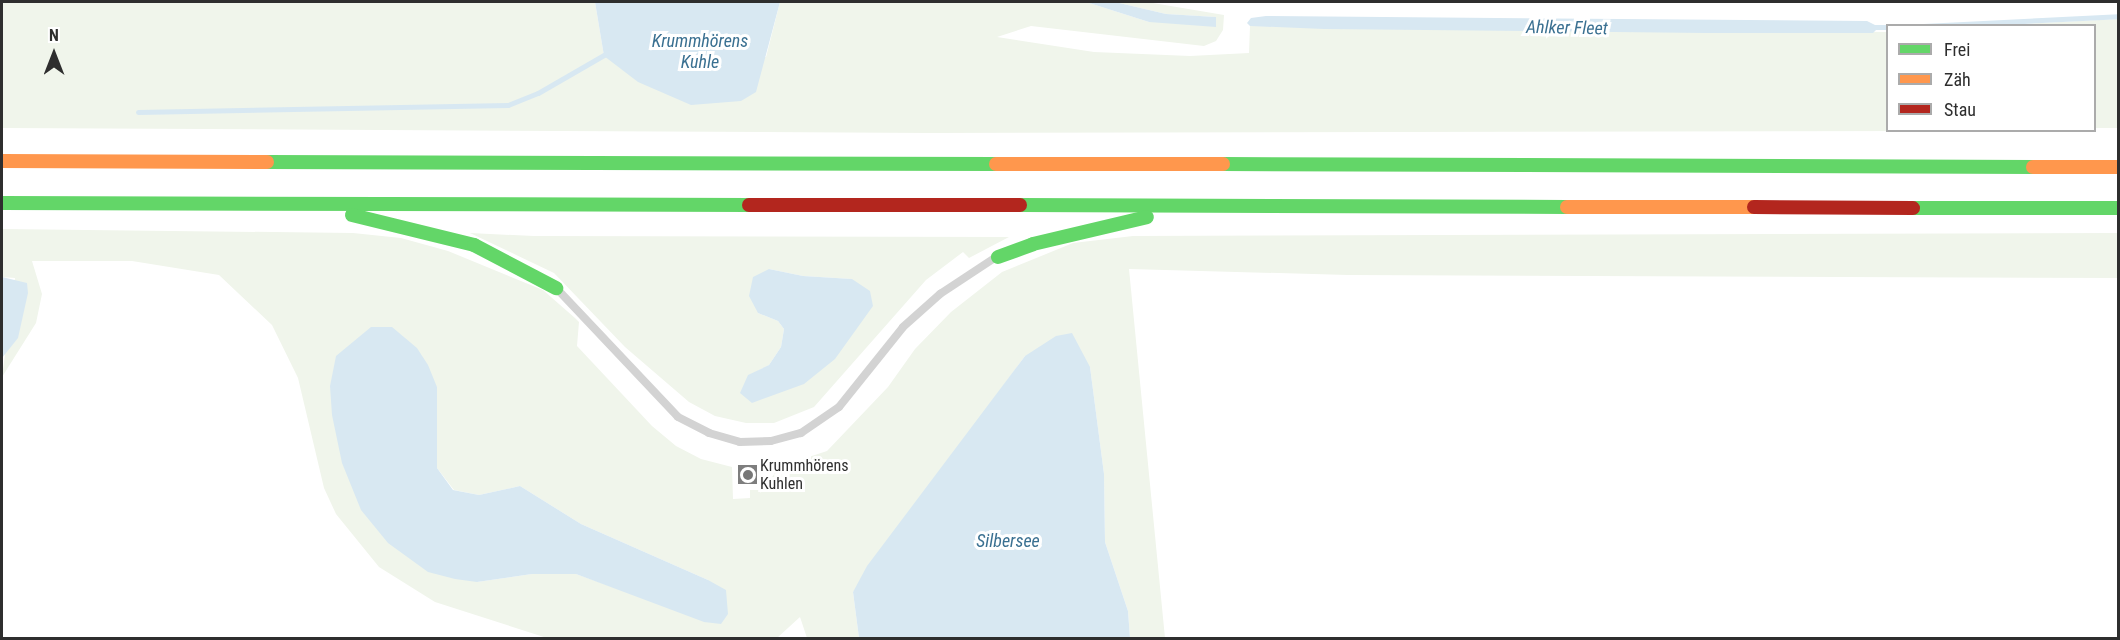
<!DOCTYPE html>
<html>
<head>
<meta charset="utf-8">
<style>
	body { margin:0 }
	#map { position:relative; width:2120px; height:640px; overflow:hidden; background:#fff; font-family:"Roboto Condensed",sans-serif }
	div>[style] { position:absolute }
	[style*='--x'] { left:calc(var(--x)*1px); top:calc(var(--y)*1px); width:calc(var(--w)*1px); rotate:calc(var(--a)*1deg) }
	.green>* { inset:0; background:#f0f5eb }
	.water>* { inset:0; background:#d8e8f2 }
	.stream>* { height:5px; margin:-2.5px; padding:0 2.5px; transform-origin:2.5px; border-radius:2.5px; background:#d8e8f2 }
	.building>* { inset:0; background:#7e7e7e; transform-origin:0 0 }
	.lane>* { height:8px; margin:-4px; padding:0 4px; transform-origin:4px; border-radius:4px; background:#d3d3d3 }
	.fast>* { height:14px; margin:-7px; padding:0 7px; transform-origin:7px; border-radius:7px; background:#63d668 }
	.slow>* { height:14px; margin:-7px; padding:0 7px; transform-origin:7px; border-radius:7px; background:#ff974d }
	.jam>* { height:14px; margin:-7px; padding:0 7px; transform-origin:7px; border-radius:7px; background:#b3261e }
	.dots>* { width:16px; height:16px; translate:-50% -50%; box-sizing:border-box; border:3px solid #fff; border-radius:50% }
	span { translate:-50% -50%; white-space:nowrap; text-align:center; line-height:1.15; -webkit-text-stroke:6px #fff; paint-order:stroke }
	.poi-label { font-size:16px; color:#2e2e2e }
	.left { translate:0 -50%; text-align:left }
	.water-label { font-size:18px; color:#3a7091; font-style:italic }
	.frame { position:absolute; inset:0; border:3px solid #2e2e2e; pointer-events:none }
	.legend { position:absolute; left:1886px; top:24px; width:210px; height:108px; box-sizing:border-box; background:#fff; border:2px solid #ababab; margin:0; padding:8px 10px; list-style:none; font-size:18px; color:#2e2e2e }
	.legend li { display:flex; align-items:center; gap:12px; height:30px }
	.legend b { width:30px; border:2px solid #ababab }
	.north { position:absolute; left:24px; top:24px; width:60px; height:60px; -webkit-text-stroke:4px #fff; paint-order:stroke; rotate:0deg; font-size:16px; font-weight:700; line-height:24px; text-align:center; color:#2e2e2e }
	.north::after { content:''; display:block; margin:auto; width:21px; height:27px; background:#2e2e2e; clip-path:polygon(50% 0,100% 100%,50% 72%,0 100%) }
</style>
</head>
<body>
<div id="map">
	<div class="green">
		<i style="clip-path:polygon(2px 2px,595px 2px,604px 56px,766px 57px,780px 2px,1086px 2px,1149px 22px,1216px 17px,1166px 14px,1115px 2px,1147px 2px,1224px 15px,1223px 30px,1216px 41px,1204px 46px,1031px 26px,997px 37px,1094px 52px,1190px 56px,1249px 53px,1250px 26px,1887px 32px,1888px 130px,1925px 131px,930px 133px,2px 128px)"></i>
		<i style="clip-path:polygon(2118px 19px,2118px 128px,2095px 128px,2094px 26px,2004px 25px)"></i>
		<i style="clip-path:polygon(evenodd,2px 229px,353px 233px,401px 238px,448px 251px,543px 290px,575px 318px,579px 322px,577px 346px,652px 426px,676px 446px,701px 459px,732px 467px,733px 499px,750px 498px,750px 490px,763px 490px,763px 472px,827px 451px,888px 387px,915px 349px,951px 312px,1002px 272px,1073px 243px,1133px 236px,2118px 233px,2118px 278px,1348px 275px,1129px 269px,1165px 638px,1130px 638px,1128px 611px,1105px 542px,1104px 474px,1090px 367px,1025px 356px,853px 592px,859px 638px,807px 638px,800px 617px,777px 638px,547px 638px,435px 602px,379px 567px,336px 514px,324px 488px,298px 378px,272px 325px,219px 275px,132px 261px,32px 261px,42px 294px,36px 323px,2px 377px,15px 278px,2px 277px,2px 229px,371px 327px,437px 387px,437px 468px,454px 490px,479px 495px,520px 486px,581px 524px,708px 580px,671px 608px,576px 574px,532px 574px,477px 582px,371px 327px)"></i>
		<i style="clip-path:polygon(evenodd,470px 233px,534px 236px,1009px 237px,969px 258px,963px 252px,926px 280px,814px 407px,774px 423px,746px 423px,715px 416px,689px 402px,625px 347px,554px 273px,470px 233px,769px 269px,803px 276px,852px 279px,752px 403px,748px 376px,769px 365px,781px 347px,784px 329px,778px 321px,758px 313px,769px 269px)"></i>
	</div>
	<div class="water">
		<i style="clip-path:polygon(595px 2px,780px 2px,756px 92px,741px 101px,691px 105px,638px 82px,604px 56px)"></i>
		<i style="clip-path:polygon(1086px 2px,1115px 2px,1166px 14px,1216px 17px,1216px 27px,1149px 22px)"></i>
		<i style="clip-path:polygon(1266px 16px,1867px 21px,1879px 27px,1873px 33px,1705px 33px,1324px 29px,1250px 26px,1247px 23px,1251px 18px)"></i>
		<i style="clip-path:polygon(769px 269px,803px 276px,852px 279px,870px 291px,873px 306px,835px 359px,804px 384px,752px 403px,740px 393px,748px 375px,769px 365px,781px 347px,784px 329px,778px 321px,758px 313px,749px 296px,753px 277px)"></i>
		<i style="clip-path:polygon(2px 277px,27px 283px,28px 293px,18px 338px,2px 358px)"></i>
		<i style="clip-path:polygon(371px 327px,392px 327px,417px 348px,428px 365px,437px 387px,437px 468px,453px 490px,479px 495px,520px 486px,581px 524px,708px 580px,726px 590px,728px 614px,721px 624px,704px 622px,576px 574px,532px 574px,477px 582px,455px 579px,428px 572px,388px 543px,361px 510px,342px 463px,332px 415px,330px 386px,336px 356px)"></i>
		<i style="clip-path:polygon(1072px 333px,1090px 367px,1104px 474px,1105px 542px,1128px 611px,1130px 638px,859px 638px,853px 592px,867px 566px,1025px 356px,1056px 336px)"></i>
	</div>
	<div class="stream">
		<i style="--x:1923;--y:26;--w:195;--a:-2.9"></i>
		<i style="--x:1874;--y:27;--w:14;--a:0"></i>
		<i style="--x:138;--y:112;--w:370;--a:-1.1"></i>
		<i style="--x:508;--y:105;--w:32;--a:-22"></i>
		<i style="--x:538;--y:93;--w:82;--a:-30"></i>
	</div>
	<div class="building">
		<i style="left:738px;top:465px;width:19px;height:19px"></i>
	</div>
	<div class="lane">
		<i style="--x:559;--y:291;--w:173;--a:46.6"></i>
		<i style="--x:678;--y:417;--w:35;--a:27"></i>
		<i style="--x:709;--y:433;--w:32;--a:16"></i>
		<i style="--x:740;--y:442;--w:31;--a:-2"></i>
		<i style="--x:771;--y:441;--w:31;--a:-15"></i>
		<i style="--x:801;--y:433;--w:46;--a:-34.4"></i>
		<i style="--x:839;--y:407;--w:102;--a:-51.3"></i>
		<i style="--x:903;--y:327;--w:50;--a:-41.7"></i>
		<i style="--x:940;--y:294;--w:64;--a:-33.4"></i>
	</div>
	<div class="fast">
		<i style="--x:267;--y:162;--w:729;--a:0.16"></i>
		<i style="--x:1223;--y:164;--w:810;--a:0.21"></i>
		<i style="--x:2;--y:203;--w:747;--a:0.15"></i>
		<i style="--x:1020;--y:205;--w:547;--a:0.21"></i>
		<i style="--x:1913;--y:208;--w:205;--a:0"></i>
		<i style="--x:352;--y:215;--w:126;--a:13.8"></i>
		<i style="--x:474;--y:245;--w:93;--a:27.7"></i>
		<i style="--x:998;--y:257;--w:37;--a:-20"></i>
		<i style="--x:1033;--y:244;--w:117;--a:-13.3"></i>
	</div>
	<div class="slow">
		<i style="--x:2;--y:161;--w:265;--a:0.2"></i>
		<i style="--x:996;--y:164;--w:227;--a:0"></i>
		<i style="--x:2033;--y:167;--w:85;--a:0"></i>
		<i style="--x:1567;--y:207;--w:187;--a:0"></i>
	</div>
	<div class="jam">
		<i style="--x:749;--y:205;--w:271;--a:0"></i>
		<i style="--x:1754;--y:207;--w:159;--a:0.4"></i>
	</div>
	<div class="dots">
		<i style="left:748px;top:475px;background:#777"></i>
	</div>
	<div class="poi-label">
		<span class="left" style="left:760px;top:475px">Krummhörens<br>Kuhlen</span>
	</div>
	<div class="water-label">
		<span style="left:1567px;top:28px;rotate:1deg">Ahlker Fleet</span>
		<span style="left:700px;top:52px">Krummhörens<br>Kuhle</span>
		<span style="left:1008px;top:541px">Silbersee</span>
	</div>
	<div class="frame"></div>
	<ul class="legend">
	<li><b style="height:8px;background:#63d668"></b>Frei</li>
	<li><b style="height:8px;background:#ff974d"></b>Zäh</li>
	<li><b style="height:8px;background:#b3261e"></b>Stau</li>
	</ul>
	<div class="north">N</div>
</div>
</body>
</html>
